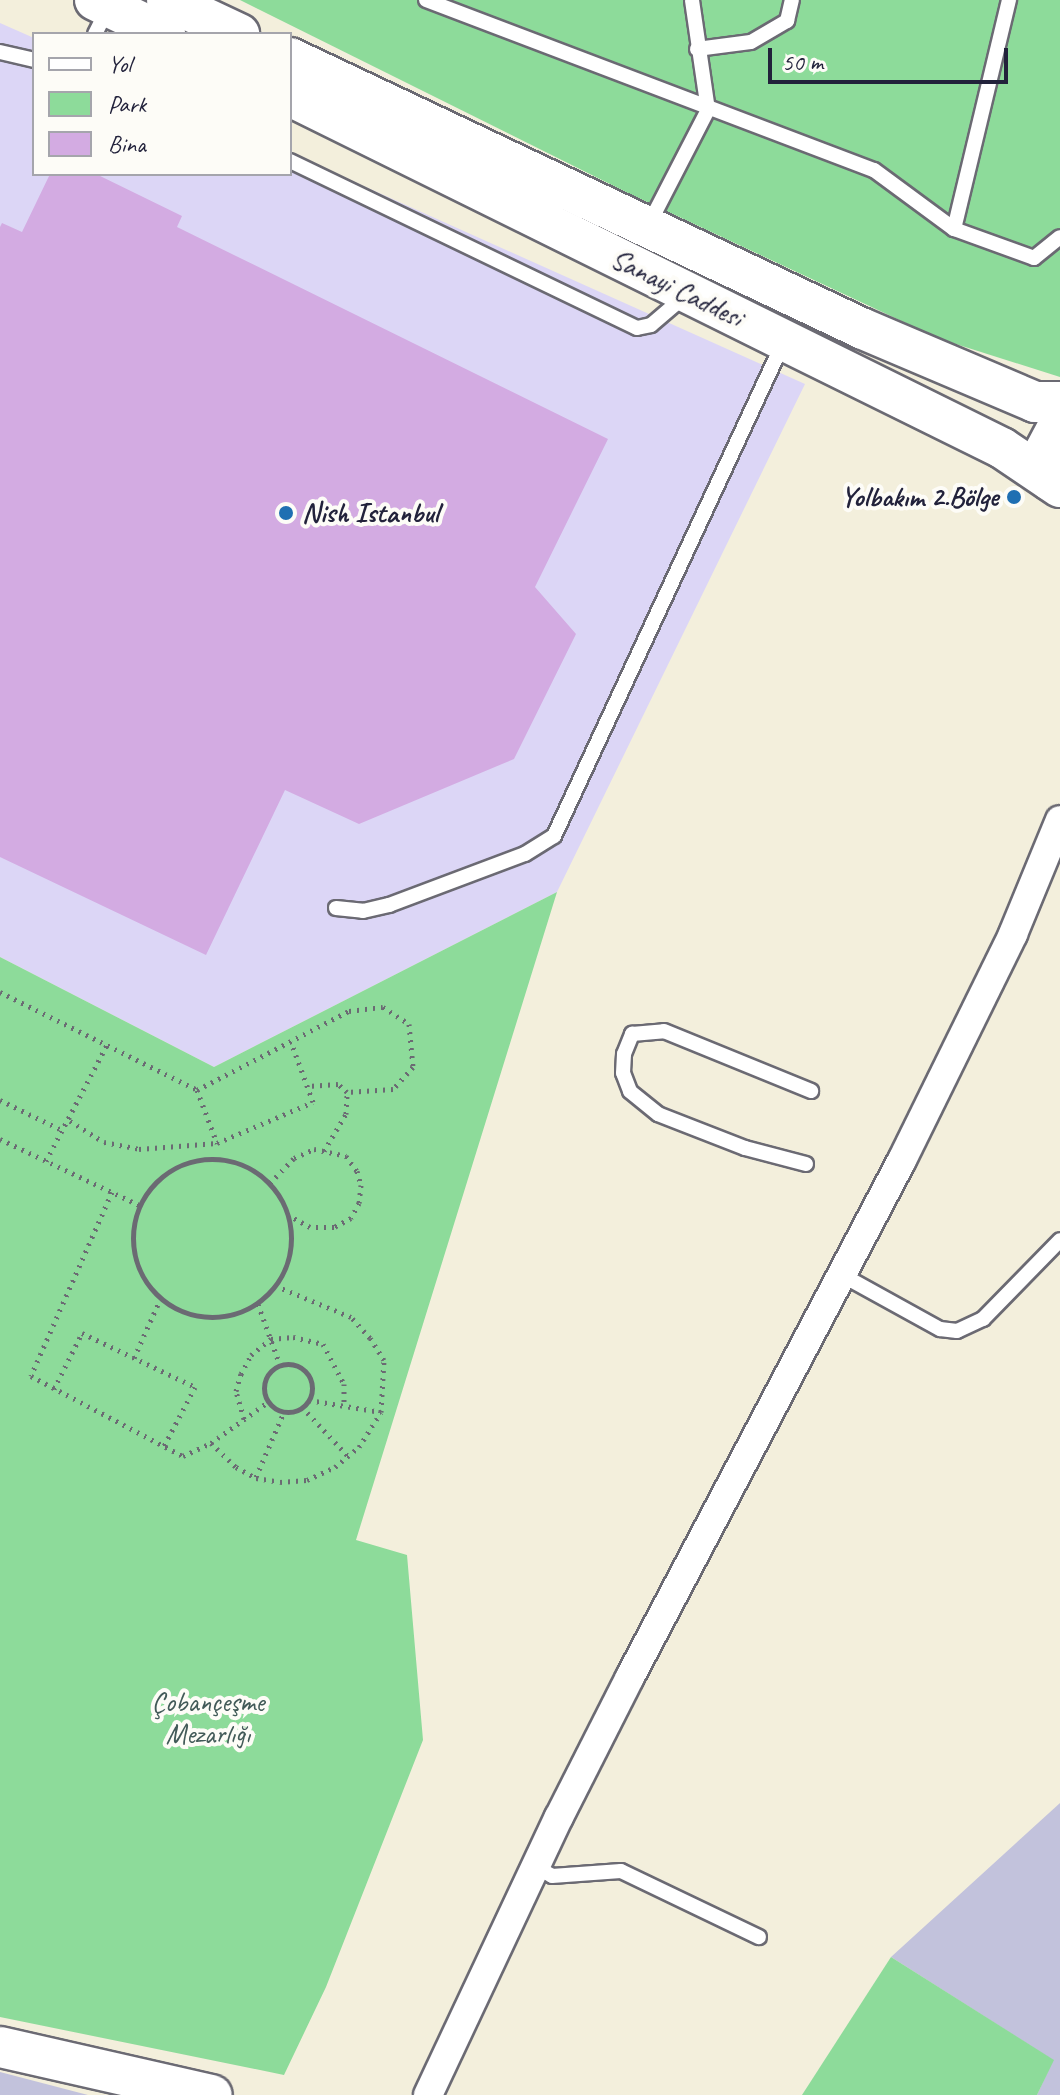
<!DOCTYPE html>
<html>
<head>
<meta charset="utf-8">
<style>
	body { margin:0 }
	#map { position:relative; width:1060px; height:2095px; overflow:hidden; background:#f3efdc; font-family:Caveat,sans-serif }
	div>[style] { position:absolute }
	[style*='--x'] { left:calc(var(--x)*1px); top:calc(var(--y)*1px); width:calc(var(--w)*1px); rotate:calc(var(--a)*1deg) }
	.built>* { inset:0; background:#dcd6f6 }
	.industrial>* { inset:0; background:#c2c2dc }
	.green>* { inset:0; background:#8ddb9a }
	.building>* { inset:0; background:#d3abe2 }
	.path>* { height:5px; margin-top:-2.5px; transform-origin:0; background:repeating-linear-gradient(90deg,#6b6a73 0 2px,transparent 0 8px) }
	.path>.ring { margin:-2.5px; padding:0; box-sizing:content-box; background:none; border:5px solid #6b6a73; border-radius:50% }
	.roads { filter:drop-shadow(2px 0 #6b6a73) drop-shadow(-2px 0 #6b6a73) drop-shadow(0 2px #6b6a73) drop-shadow(0 -2px #6b6a73) }
	.lane>* { height:14px; margin:-7px; padding:0 7px; transform-origin:7px; border-radius:7px; background:#fff }
	.street>* { height:28px; margin:-14px; padding:0 14px; transform-origin:14px; border-radius:14px; background:#fff }
	.secondary>* { height:40px; margin:-20px; padding:0 20px; transform-origin:20px; border-radius:20px; background:#fff }
	.dots>* { width:22px; height:22px; translate:-50% -50%; box-sizing:border-box; border:4px solid #fdfcf7; border-radius:50% }
	span { translate:-50% -50%; white-space:nowrap; text-align:center; line-height:1.15; -webkit-text-stroke:8px #fdfcf7; paint-order:stroke }
	.street-label { font-size:28px; color:#22223b }
	.poi-label { font-size:28px; color:#22223b; font-weight:700 }
	.right { translate:-100% -50%; text-align:right }
	.left { translate:0 -50%; text-align:left }
	.park-label { font-size:28px; color:#425a58 }
	.legend { position:absolute; left:32px; top:32px; width:260px; height:144px; box-sizing:border-box; background:#fdfcf7; border:2px solid #a5a5ac; margin:0; padding:10px 14px; list-style:none; font-size:24px; color:#22223b }
	.legend li { display:flex; align-items:center; gap:16px; height:40px }
	.legend b { width:40px; border:2px solid #a5a5ac }
	.scale { position:absolute; left:768px; top:48px; width:240px; height:36px; box-sizing:border-box; border:4px solid #22223b; border-top:0; padding-left:10px; font-size:24px; line-height:28px; white-space:nowrap; color:#22223b; -webkit-text-stroke:6px #fdfcf7; paint-order:stroke }
</style>
</head>
<body>
<div id="map">
	<div class="built">
		<i style="clip-path:polygon(0 23px,34px 38px,34px 174px,290px 174px,290px 153px,805px 384px,557px 892px,214px 1067px,0 957px)"></i>
	</div>
	<div class="industrial">
		<i style="clip-path:polygon(1060px 1803px,1060px 2095px,1037px 2095px,1053px 2060px,891px 1957px)"></i>
		<i style="clip-path:polygon(0 2072px,88px 2095px,0 2095px)"></i>
	</div>
	<div class="green">
		<i style="clip-path:polygon(240px 0,1060px 0,1060px 377px,940px 339px,630px 194px)"></i>
		<i style="clip-path:polygon(557px 892px,356px 1540px,407px 1555px,423px 1740px,326px 1987px,284px 2075px,0 2017px,0 957px,214px 1067px)"></i>
		<i style="clip-path:polygon(891px 1957px,1054px 2060px,1037px 2095px,802px 2095px)"></i>
	</div>
	<div class="building">
		<i style="clip-path:polygon(50px 174px,96px 174px,182px 216px,177px 227px,608px 439px,535px 587px,576px 634px,514px 759px,359px 824px,285px 790px,206px 955px,0 857px,0 227px,2px 223px,22px 232px)"></i>
	</div>
	<div class="path">
		<i style="--x:0;--y:992;--w:220;--a:26.4"></i>
		<i style="--x:197;--y:1090;--w:171;--a:-27.5"></i>
		<i style="--x:349;--y:1011;--w:34;--a:-7"></i>
		<i style="--x:383;--y:1007;--w:31;--a:33"></i>
		<i style="--x:409;--y:1024;--w:43;--a:84.7"></i>
		<i style="--x:413;--y:1067;--w:30;--a:132"></i>
		<i style="--x:393;--y:1089;--w:46;--a:176.3"></i>
		<i style="--x:347;--y:1092;--w:12;--a:-138"></i>
		<i style="--x:338;--y:1084;--w:30;--a:176"></i>
		<i style="--x:197;--y:1090;--w:57;--a:69.3"></i>
		<i style="--x:0;--y:1100;--w:71;--a:25.8"></i>
		<i style="--x:70;--y:1121;--w:40;--a:32"></i>
		<i style="--x:104;--y:1142;--w:36;--a:11"></i>
		<i style="--x:139;--y:1149;--w:78;--a:-4.4"></i>
		<i style="--x:217;--y:1143;--w:104;--a:-23.1"></i>
		<i style="--x:313;--y:1102;--w:64;--a:-110.1"></i>
		<i style="--x:0;--y:1139;--w:154;--a:25.4"></i>
		<i style="--x:324;--y:1151;--w:43;--a:-59.3"></i>
		<i style="--x:346;--y:1114;--w:22;--a:-87"></i>
		<i class="ring" style="left:133px;top:1159px;width:153px;height:153px"></i>
		<i style="--x:46;--y:1161;--w:131;--a:-62.3"></i>
		<i style="--x:270;--y:1183;--w:35;--a:-46"></i>
		<i style="--x:294;--y:1158;--w:22;--a:-24"></i>
		<i style="--x:314;--y:1149;--w:33;--a:12"></i>
		<i style="--x:346;--y:1156;--w:19;--a:54"></i>
		<i style="--x:357;--y:1171;--w:15;--a:74"></i>
		<i style="--x:361;--y:1185;--w:18;--a:96"></i>
		<i style="--x:359;--y:1203;--w:17;--a:118"></i>
		<i style="--x:351;--y:1218;--w:19;--a:152"></i>
		<i style="--x:334;--y:1227;--w:24;--a:180"></i>
		<i style="--x:310;--y:1227;--w:25;--a:-151"></i>
		<i style="--x:112;--y:1192;--w:201;--a:113.8"></i>
		<i style="--x:31;--y:1376;--w:172;--a:27.8"></i>
		<i style="--x:183;--y:1456;--w:31;--a:-25"></i>
		<i style="--x:211;--y:1443;--w:70;--a:-35.7"></i>
		<i style="--x:258;--y:1304;--w:65;--a:70.2"></i>
		<i style="--x:134;--y:1358;--w:64;--a:-65.9"></i>
		<i class="ring" style="left:264px;top:1364px;width:43px;height:43px"></i>
		<i style="--x:54;--y:1389;--w:63;--a:-63.4"></i>
		<i style="--x:82;--y:1333;--w:125;--a:25.5"></i>
		<i style="--x:195;--y:1387;--w:67;--a:117.7"></i>
		<i style="--x:309;--y:1400;--w:73;--a:9.5"></i>
		<i style="--x:302;--y:1407;--w:67;--a:46.8"></i>
		<i style="--x:244;--y:1419;--w:29;--a:-106"></i>
		<i style="--x:236;--y:1391;--w:18;--a:-74"></i>
		<i style="--x:241;--y:1374;--w:21;--a:-62"></i>
		<i style="--x:251;--y:1355;--w:26;--a:-39"></i>
		<i style="--x:271;--y:1339;--w:22;--a:-5"></i>
		<i style="--x:293;--y:1337;--w:31;--a:13"></i>
		<i style="--x:323;--y:1344;--w:45;--a:62.3"></i>
		<i style="--x:344;--y:1384;--w:19;--a:90"></i>
		<i style="--x:211;--y:1443;--w:35;--a:44"></i>
		<i style="--x:236;--y:1467;--w:23;--a:29"></i>
		<i style="--x:256;--y:1478;--w:24;--a:9"></i>
		<i style="--x:280;--y:1482;--w:27;--a:-4"></i>
		<i style="--x:307;--y:1480;--w:31;--a:-25"></i>
		<i style="--x:335;--y:1467;--w:31;--a:-40"></i>
		<i style="--x:359;--y:1447;--w:41;--a:-57.8"></i>
		<i style="--x:381;--y:1412;--w:52;--a:-86.7"></i>
		<i style="--x:384;--y:1360;--w:26;--a:-122"></i>
		<i style="--x:370;--y:1338;--w:28;--a:-132"></i>
		<i style="--x:351;--y:1317;--w:81;--a:-157.5"></i>
		<i style="--x:256;--y:1477;--w:71;--a:-66.7"></i>
	</div>
	<div class="roads">
		<div class="lane">
			<i style="--x:426;--y:0;--w:479;--a:20.8"></i>
			<i style="--x:874;--y:170;--w:99;--a:36.4"></i>
			<i style="--x:954;--y:229;--w:85;--a:19.9"></i>
			<i style="--x:1034;--y:258;--w:33;--a:-39"></i>
			<i style="--x:95;--y:34;--w:27;--a:-63"></i>
			<i style="--x:697;--y:49;--w:54;--a:-7.4"></i>
			<i style="--x:751;--y:42;--w:42;--a:-30.3"></i>
			<i style="--x:787;--y:21;--w:22;--a:-77"></i>
			<i style="--x:0;--y:52;--w:35;--a:13"></i>
			<i style="--x:290;--y:161;--w:385;--a:25.7"></i>
			<i style="--x:637;--y:328;--w:14;--a:-12"></i>
			<i style="--x:651;--y:325;--w:45;--a:-40.5"></i>
			<i style="--x:648;--y:226;--w:131;--a:-62.7"></i>
			<i style="--x:708;--y:110;--w:111;--a:-98.3"></i>
			<i style="--x:954;--y:229;--w:236;--a:-76.5"></i>
			<i style="--x:336;--y:908;--w:27;--a:6"></i>
			<i style="--x:363;--y:911;--w:27;--a:-13"></i>
			<i style="--x:389;--y:905;--w:145;--a:-20.6"></i>
			<i style="--x:525;--y:854;--w:34;--a:-32"></i>
			<i style="--x:554;--y:836;--w:546;--a:-65.08"></i>
			<i style="--x:806;--y:1164;--w:63;--a:-165.3"></i>
			<i style="--x:745;--y:1148;--w:93;--a:-158.7"></i>
			<i style="--x:658;--y:1114;--w:36;--a:-141"></i>
			<i style="--x:630;--y:1091;--w:19;--a:-111"></i>
			<i style="--x:623;--y:1073;--w:19;--a:-87"></i>
			<i style="--x:624;--y:1054;--w:22;--a:-68"></i>
			<i style="--x:632;--y:1034;--w:32;--a:-5"></i>
			<i style="--x:664;--y:1031;--w:159;--a:22.2"></i>
			<i style="--x:842;--y:1275;--w:112;--a:28.9"></i>
			<i style="--x:940;--y:1329;--w:17;--a:7"></i>
			<i style="--x:957;--y:1331;--w:29;--a:-25"></i>
			<i style="--x:983;--y:1319;--w:110;--a:-45.7"></i>
			<i style="--x:536;--y:1867;--w:18;--a:29"></i>
			<i style="--x:552;--y:1876;--w:69;--a:-4.1"></i>
			<i style="--x:621;--y:1871;--w:153;--a:25.6"></i>
		</div>
		<div class="street">
			<i style="--x:428;--y:2095;--w:307;--a:-64.8"></i>
			<i style="--x:559;--y:1817;--w:157;--a:-63.1"></i>
			<i style="--x:630;--y:1677;--w:584;--a:-62.25"></i>
			<i style="--x:902;--y:1160;--w:252;--a:-63.8"></i>
			<i style="--x:1013;--y:934;--w:123;--a:-67.6"></i>
		</div>
		<div class="secondary">
			<i style="--x:95;--y:0;--w:78;--a:25.9"></i>
			<i style="--x:167;--y:0;--w:80;--a:25.3"></i>
			<i style="--x:290;--y:58;--w:632;--a:25.31"></i>
			<i style="--x:861;--y:328;--w:189;--a:23"></i>
			<i style="--x:1035;--y:402;--w:25;--a:0"></i>
			<i style="--x:290;--y:96;--w:794;--a:26.31"></i>
			<i style="--x:1002;--y:448;--w:70;--a:33.9"></i>
			<i style="--x:1050;--y:480;--w:29;--a:-100"></i>
			<i style="--x:1045;--y:451;--w:32;--a:-62"></i>
			<i style="--x:0;--y:2047;--w:217;--a:12.8"></i>
		</div>
	</div>
	<div class="dots">
		<i style="left:1014px;top:497px;background:#1f6fb2"></i>
		<i style="left:286px;top:513px;background:#1f6fb2"></i>
	</div>
	<div class="street-label">
		<span style="left:677px;top:288px;rotate:26deg">Sanayi Caddesi</span>
	</div>
	<div class="poi-label">
		<span class="right" style="left:998px;top:497px">Yolbakım 2.Bölge</span>
		<span class="left" style="left:302px;top:513px">Nish Istanbul</span>
	</div>
	<div class="park-label">
		<span style="left:208px;top:1718px">Çobançeşme<br>Mezarlığı</span>
	</div>
	<ul class="legend">
	<li><b style="height:10px;background:#fff"></b>Yol</li>
	<li><b style="height:22px;background:#8ddb9a"></b>Park</li>
	<li><b style="height:22px;background:#d3abe2"></b>Bina</li>
	</ul>
	<div class="scale">50 m</div>
</div>
</body>
</html>
